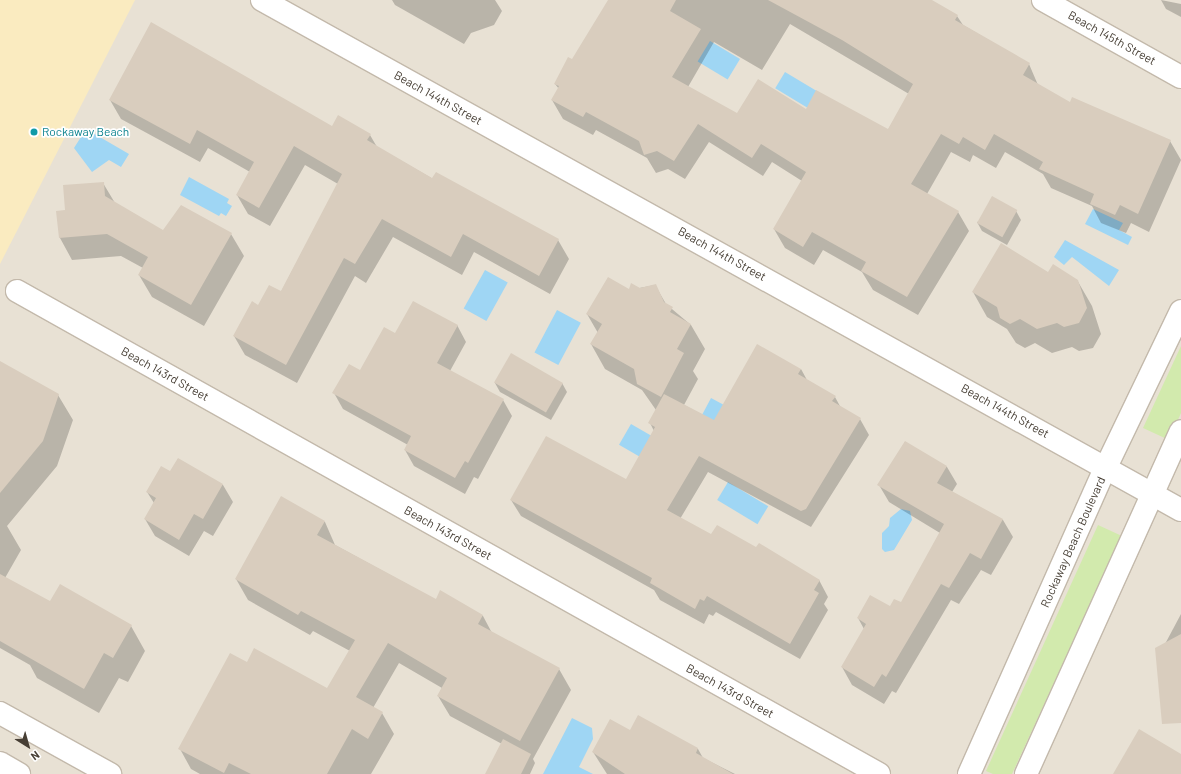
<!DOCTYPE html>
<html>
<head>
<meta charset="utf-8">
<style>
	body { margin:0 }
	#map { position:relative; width:1181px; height:774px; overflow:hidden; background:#f4efe6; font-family:Barlow,sans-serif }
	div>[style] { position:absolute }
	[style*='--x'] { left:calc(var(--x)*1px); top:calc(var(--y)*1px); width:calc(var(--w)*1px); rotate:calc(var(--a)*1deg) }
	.residential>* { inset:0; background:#e8e1d4 }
	.green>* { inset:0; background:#d2eaad }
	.sand>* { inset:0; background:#faebc0 }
	.water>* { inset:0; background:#9fd6f4; transform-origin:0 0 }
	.shadow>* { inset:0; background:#0003 }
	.building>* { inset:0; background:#d9cdbe; transform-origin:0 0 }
	.roads { filter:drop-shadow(1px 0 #c3b9ab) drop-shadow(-1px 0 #c3b9ab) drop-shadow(0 1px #c3b9ab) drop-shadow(0 -1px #c3b9ab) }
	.minor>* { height:22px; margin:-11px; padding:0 11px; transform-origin:11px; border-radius:11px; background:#fff }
	.dots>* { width:11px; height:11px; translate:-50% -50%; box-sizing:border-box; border:2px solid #fff; border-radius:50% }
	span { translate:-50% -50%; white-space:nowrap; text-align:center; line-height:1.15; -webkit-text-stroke:3.5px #fff; paint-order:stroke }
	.street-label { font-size:12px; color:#473f35 }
	.culture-label { font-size:12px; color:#0d838f }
	.left { translate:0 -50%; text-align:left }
	.north { position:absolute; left:8px; top:726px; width:40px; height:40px; -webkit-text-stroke:3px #fff; paint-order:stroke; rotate:143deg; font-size:11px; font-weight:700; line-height:16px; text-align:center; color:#473f35 }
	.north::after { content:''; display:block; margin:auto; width:14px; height:18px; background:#473f35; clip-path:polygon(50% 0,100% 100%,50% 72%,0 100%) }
</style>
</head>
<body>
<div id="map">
	<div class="residential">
		<i style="clip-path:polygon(113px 0,1181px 0,1181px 774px,0 774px,0 229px)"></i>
	</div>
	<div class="green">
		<i style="clip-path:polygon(1181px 346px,1181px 413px,1169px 440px,1143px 428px)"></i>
		<i style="clip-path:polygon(1098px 525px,1122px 536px,1012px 774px,993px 774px,986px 771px)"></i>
	</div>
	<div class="sand">
		<i style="clip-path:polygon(0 0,135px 0,0 264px)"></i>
	</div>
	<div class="water">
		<i style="left:710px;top:41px;width:35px;height:24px;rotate:31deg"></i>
		<i style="left:785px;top:72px;width:56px;height:19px;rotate:31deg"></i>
		<i style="clip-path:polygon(86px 129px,129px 154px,121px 167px,109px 160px,92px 172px,74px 148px)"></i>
		<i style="clip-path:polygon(189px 177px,229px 199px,227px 203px,232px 206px,226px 216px,221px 213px,219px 216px,180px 195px)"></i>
		<i style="clip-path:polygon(1093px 209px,1123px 223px,1119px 230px,1132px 237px,1128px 245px,1085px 224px)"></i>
		<i style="clip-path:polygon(1065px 240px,1119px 270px,1109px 286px,1072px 257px,1064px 265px,1054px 257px)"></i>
		<i style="left:485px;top:270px;width:26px;height:44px;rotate:29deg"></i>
		<i style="left:557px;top:310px;width:27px;height:48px;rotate:28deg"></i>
		<i style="left:711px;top:398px;width:19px;height:50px;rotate:28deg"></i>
		<i style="left:631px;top:424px;width:36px;height:24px;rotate:30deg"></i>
		<i style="left:728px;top:482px;width:47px;height:21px;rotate:31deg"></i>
		<i style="clip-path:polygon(901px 509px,910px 511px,912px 520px,894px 550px,885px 552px,882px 549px,882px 533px,889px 526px,890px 518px)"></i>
		<i style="clip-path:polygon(572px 718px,592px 728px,593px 739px,579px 767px,593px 774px,543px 774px)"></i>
	</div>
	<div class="shadow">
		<i style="clip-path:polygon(392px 0,495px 0,502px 11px,494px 25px,471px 33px,464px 44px,395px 5px)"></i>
		<i style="clip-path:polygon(evenodd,645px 0,928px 0,957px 16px,963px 25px,1029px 64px,1038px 85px,1070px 103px,1170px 141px,1181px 160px,1149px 232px,1131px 223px,1126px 233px,1101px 223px,1092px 206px,1051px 188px,1043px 174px,1005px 152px,996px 168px,973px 155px,970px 162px,951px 152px,927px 194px,958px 212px,969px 231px,918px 315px,873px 290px,862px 272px,823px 250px,814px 265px,785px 248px,774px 229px,802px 181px,772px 162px,763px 176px,709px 142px,685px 179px,668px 169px,656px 173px,647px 158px,596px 130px,593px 135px,563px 119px,552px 100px,559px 89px,555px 84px,572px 61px,645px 0,790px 24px,909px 94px,888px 130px,806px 110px,737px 114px,688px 87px,714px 42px,762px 70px,790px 24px)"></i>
		<i style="clip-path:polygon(1161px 0,1181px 4px,1181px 17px,1166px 9px)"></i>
		<i style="clip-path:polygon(110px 100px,370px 135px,377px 147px,433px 179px,558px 240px,569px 259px,550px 294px,474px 252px,462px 275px,393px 237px,366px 283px,355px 276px,297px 383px,245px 355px,234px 336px,259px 306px,281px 292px,338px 184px,305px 165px,270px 226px,248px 214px,237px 195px,250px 172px,208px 148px,200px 162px,121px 119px)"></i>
		<i style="clip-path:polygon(103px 183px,115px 203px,163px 231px,231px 234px,244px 256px,204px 326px,152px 297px,139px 275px,143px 268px,121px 256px,72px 260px,60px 238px,57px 212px,66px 211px)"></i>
		<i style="clip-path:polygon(1016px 211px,1021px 220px,1007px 245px,982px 231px,977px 222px)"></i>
		<i style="clip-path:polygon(1049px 273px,1077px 280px,1092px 306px,1101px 334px,1093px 348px,1079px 351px,1072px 347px,1052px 353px,1035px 343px,1025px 348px,1016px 343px,1007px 329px,987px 317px,973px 292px)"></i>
		<i style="clip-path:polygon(655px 285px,666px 304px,691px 325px,705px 349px,693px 371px,698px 379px,684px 405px,714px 421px,801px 369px,807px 380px,835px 397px,841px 408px,860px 419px,869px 435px,811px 527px,708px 472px,680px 519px,711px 536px,757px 548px,819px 580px,828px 597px,824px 604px,828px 610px,800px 659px,716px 612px,713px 616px,709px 614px,704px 624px,660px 600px,654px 590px,521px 516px,511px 500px,627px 480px,654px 431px,650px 423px,656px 410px,642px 390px,605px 369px,591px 344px,598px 333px,587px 314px,629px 290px)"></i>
		<i style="clip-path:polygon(457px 325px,466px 342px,450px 371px,503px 400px,512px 416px,478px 479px,474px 477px,465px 494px,414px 466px,405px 450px,408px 445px,343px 409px,334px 393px,361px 371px,395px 334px)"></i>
		<i style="clip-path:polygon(0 363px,58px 395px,73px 420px,57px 466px,7px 526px,21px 550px,5px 578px,50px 602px,131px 626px,145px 651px,128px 682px,119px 678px,99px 713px,37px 678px,30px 665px,0 648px)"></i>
		<i style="clip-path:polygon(495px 383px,562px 383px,567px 392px,551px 420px,500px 392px)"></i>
		<i style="clip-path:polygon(905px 442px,947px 467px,957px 484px,952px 492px,1003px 520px,1013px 537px,991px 575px,981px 570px,959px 604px,951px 600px,896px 693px,892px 691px,884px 704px,852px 685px,842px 667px,864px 629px,858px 618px,901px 604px,940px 533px,889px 502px,879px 485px)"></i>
		<i style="clip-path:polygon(178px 459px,223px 485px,233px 502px,213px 536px,204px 531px,189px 556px,155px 536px,145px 519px,154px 503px,147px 492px,170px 473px)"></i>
		<i style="clip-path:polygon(281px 498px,325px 522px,335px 545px,436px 600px,441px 592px,483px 616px,492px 633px,559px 669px,571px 690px,533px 759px,535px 763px,530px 774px,494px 774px,502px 744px,450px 716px,438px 696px,442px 688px,399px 663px,373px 708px,382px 713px,394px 734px,371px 774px,200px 774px,191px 769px,180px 749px,247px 663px,328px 690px,350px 651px,313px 631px,310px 635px,248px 600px,236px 579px)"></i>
		<i style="clip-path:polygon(1181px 614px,1181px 697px,1165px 644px)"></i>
		<i style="clip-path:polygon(630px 732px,698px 749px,703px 758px,735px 774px,607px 774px,593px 752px)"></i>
	</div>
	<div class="building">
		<i style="clip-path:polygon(608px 0,676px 0,670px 11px,701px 29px,672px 77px,737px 113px,758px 79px,806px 109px,816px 90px,888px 129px,913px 84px,842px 40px,768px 0,932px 0,958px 15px,955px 20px,1030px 63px,1023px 75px,1070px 102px,1072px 97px,1171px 140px,1138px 214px,1120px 205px,1115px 215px,1090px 204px,1094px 194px,1039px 169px,1043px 162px,994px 134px,985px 150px,963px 137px,959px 144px,941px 134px,911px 184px,959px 211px,907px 297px,861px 271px,866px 262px,812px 232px,803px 247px,773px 229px,806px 172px,761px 144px,752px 158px,698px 124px,674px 161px,657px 151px,644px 155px,639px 141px,586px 112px,583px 117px,551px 100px,559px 86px,554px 84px,568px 57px,572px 59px)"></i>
		<i style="clip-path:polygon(151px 22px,332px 126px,338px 115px,371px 134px,367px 140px,432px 178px,436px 172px,559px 239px,539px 276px,463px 234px,451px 257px,382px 219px,355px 264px,344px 258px,286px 365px,233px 336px,252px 301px,258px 305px,269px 285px,281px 291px,342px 174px,294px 146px,259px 208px,236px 195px,254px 162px,197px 130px,190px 144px,109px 100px)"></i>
		<i style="clip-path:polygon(104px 182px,105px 196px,163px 230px,181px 205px,232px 233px,191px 305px,138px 275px,148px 257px,107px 234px,59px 238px,56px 211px,65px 210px,63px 185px)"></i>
		<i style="left:992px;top:196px;width:29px;height:31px;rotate:29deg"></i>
		<i style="clip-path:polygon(1001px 243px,1048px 272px,1053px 264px,1078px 280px,1087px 308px,1079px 323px,1064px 327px,1057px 323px,1037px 329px,1020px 319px,1010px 324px,1000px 318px,997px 307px,972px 292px)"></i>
		<i style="clip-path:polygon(608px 277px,629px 289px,631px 283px,640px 288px,656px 284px,664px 302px,673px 307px,670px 312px,691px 324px,677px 349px,684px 353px,661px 397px,637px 384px,634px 369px,590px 344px,602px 324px,586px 314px)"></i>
		<i style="clip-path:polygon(413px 301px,458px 325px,437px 363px,504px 399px,468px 463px,465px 461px,455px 478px,404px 450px,411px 436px,332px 393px,349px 364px,360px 370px,384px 327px,395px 333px)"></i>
		<i style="clip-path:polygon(757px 344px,801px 369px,798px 374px,836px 396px,832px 401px,861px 418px,806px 509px,801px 511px,699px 456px,667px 510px,711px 534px,717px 525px,756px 547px,759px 543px,820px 580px,814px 590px,819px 593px,790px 644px,707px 596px,704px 601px,700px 599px,695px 609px,650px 583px,652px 578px,510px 500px,546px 436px,626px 479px,655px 427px,648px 423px,664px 394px,714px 420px)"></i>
		<i style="left:511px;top:353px;width:60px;height:34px;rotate:30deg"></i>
		<i style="clip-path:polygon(0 361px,59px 394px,43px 441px,0 493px)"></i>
		<i style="clip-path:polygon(905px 441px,947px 466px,937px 483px,1003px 519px,981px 559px,970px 553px,949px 588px,941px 584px,886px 677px,882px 674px,874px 687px,841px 667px,866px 624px,857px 618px,870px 595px,890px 606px,894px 599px,901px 602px,944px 524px,877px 485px)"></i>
		<i style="clip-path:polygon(178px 458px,223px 484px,203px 519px,194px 514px,179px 540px,144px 519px,156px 498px,146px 492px,161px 466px,170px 471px)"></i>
		<i style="clip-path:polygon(281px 496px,325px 521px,317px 535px,436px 599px,440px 590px,483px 615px,478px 624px,560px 668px,520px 741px,437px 696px,447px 678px,388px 643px,356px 697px,383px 712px,368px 739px,352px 729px,327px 774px,251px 774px,229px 763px,224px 773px,178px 749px,230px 653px,247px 662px,254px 648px,327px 688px,355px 640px,301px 611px,298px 615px,235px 579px)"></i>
		<i style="clip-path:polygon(0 574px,50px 601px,60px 584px,132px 625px,113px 658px,104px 653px,84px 689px,0 641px)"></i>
		<i style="clip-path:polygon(1181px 634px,1181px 723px,1162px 724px,1155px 648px)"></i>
		<i style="clip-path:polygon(638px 715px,698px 748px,696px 753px,733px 774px,625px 774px,592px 752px,610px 719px,630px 730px)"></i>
		<i style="clip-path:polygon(1139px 729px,1181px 754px,1181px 774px,1113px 774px)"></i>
		<i style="clip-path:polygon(503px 739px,531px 754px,521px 774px,485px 774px)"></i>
	</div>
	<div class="roads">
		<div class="minor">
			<i style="--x:262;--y:0;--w:1051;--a:29.03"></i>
			<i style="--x:1043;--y:0;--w:158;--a:29.2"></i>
			<i style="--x:17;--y:291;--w:988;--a:29.26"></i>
			<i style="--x:0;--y:713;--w:126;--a:29"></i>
			<i style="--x:0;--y:763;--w:22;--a:30"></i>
			<i style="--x:969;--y:774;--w:336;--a:-66"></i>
			<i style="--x:1106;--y:467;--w:173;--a:-64.3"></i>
			<i style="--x:1026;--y:774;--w:376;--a:-65.7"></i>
		</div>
	</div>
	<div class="dots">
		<i style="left:34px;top:132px;background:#0f9aa8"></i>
	</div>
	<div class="street-label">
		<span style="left:1112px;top:38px;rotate:29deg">Beach 145th Street</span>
		<span style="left:438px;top:98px;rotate:29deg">Beach 144th Street</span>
		<span style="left:722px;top:254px;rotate:29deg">Beach 144th Street</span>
		<span style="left:165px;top:374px;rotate:29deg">Beach 143rd Street</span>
		<span style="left:1005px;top:411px;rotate:29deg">Beach 144th Street</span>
		<span style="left:448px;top:533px;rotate:29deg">Beach 143rd Street</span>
		<span style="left:1073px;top:542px;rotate:-66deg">Rockaway Beach Boulevard</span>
		<span style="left:730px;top:691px;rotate:29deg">Beach 143rd Street</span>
	</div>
	<div class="culture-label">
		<span class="left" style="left:42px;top:132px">Rockaway Beach</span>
	</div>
	<div class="north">N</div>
</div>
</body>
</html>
